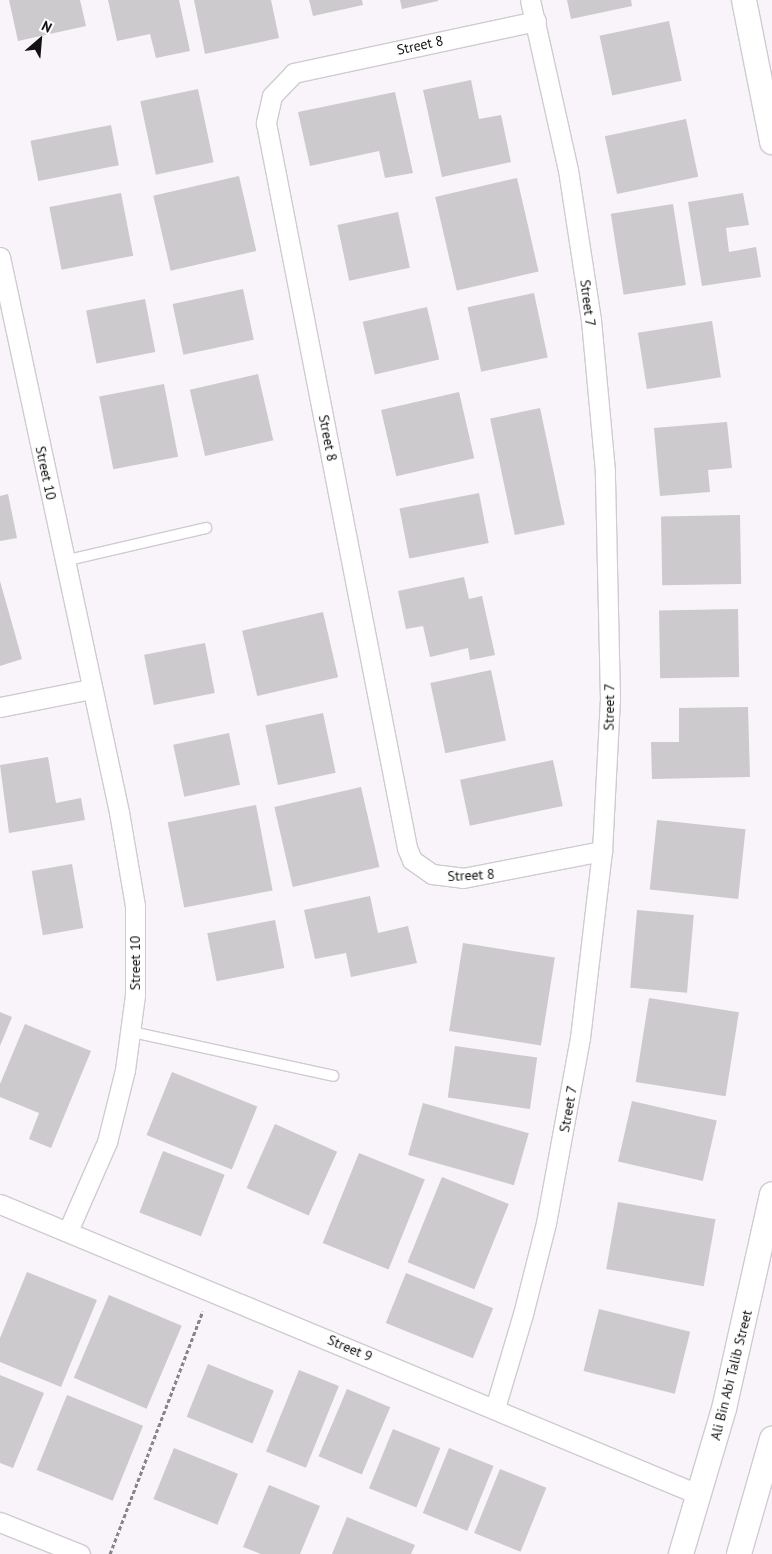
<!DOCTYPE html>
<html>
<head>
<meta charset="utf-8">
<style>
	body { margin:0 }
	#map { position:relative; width:772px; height:1554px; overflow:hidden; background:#f8f4f9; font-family:"PT Sans",sans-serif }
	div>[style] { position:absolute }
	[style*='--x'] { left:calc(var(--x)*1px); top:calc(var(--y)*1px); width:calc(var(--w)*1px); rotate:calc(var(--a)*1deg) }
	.building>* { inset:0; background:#cdcace; transform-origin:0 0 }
	.path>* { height:3px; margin-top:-1.5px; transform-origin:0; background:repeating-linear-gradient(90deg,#888588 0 4px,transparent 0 6.5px) }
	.roads { filter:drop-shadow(1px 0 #cfccd0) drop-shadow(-1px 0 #cfccd0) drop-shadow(0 1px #cfccd0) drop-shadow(0 -1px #cfccd0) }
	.service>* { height:10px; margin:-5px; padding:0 5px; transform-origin:5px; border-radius:5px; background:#fff }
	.minor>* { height:19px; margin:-9.5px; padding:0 9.5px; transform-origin:9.5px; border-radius:9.5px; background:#fff }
	.tertiary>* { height:24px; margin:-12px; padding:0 12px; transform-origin:12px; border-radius:12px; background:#fff }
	span { translate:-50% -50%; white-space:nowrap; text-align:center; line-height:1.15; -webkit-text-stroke:5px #fff; paint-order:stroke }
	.street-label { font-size:14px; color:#131213 }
	.north { position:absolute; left:15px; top:15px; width:50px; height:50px; -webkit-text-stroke:4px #fff; paint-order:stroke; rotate:27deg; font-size:14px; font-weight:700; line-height:20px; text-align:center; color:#131213 }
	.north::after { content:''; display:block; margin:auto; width:18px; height:22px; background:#131213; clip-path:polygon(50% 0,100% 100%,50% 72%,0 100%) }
</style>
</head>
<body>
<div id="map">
	<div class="building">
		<i style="clip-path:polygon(9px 0,80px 0,86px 26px,18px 41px)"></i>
		<i style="clip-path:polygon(108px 0,179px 0,190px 51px,156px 58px,150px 34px,117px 41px)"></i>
		<i style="clip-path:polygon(194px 0,271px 0,279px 38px,205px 54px)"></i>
		<i style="clip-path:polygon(309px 0,362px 0,363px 5px,313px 16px)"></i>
		<i style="clip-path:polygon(400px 0,438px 0,438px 1px,402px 9px)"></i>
		<i style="clip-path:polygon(567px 0,631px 0,632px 6px,571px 19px)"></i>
		<i style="left:669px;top:21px;width:61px;height:71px;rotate:78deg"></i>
		<i style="clip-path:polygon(471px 80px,479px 119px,501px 115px,511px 162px,442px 177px,423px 90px)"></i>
		<i style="left:198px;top:89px;width:75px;height:59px;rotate:78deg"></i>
		<i style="clip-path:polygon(395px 92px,413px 173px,385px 178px,379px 151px,310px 166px,298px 112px)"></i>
		<i style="left:686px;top:119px;width:59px;height:83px;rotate:78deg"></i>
		<i style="left:111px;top:125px;width:41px;height:82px;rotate:79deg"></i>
		<i style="left:239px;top:176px;width:77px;height:88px;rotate:77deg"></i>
		<i style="left:517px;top:178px;width:96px;height:84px;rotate:77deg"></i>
		<i style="left:121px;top:193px;width:64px;height:73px;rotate:79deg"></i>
		<i style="clip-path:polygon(743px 193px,749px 225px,726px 228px,729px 252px,756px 247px,761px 277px,702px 286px,688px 202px)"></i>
		<i style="left:673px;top:204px;width:82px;height:63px;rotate:81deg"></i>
		<i style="left:398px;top:212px;width:57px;height:62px;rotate:78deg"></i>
		<i style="left:243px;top:289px;width:52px;height:72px;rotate:78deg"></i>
		<i style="left:534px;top:293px;width:66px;height:68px;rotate:78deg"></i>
		<i style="left:145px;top:299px;width:54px;height:60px;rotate:79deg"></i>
		<i style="left:427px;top:307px;width:54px;height:66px;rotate:77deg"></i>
		<i style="left:712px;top:321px;width:57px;height:75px;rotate:81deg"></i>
		<i style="left:258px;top:374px;width:68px;height:70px;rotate:77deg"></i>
		<i style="left:164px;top:384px;width:74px;height:66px;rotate:79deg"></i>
		<i style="left:459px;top:392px;width:68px;height:80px;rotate:77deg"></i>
		<i style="left:540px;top:408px;width:119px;height:51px;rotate:78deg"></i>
		<i style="clip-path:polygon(727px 422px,732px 468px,708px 470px,710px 492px,660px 496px,654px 428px)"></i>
		<i style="left:479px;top:493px;width:51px;height:81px;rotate:79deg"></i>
		<i style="clip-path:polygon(8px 494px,17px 538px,0 541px,0 496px)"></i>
		<i style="left:740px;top:515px;width:69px;height:79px;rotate:89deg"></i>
		<i style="clip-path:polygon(464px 577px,469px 599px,482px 596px,495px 655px,470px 660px,468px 648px,430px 657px,423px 626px,406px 629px,398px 591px)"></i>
		<i style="clip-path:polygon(0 581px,22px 659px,0 666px)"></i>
		<i style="left:738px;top:609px;width:68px;height:79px;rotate:89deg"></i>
		<i style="left:323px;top:612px;width:67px;height:83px;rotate:77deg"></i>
		<i style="left:205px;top:643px;width:51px;height:62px;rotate:79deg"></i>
		<i style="left:491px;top:670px;width:72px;height:62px;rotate:78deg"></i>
		<i style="clip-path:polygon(748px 707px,750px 777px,652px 779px,651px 742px,679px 742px,679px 708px)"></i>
		<i style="left:323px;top:713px;width:61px;height:59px;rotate:78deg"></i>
		<i style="left:229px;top:733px;width:53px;height:57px;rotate:78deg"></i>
		<i style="clip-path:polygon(48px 757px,56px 803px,81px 798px,85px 820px,9px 833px,0 765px)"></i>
		<i style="left:553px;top:760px;width:47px;height:95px;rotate:78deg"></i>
		<i style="left:361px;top:787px;width:82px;height:89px;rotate:77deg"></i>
		<i style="left:256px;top:805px;width:87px;height:90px;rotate:79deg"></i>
		<i style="left:657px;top:820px;width:89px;height:70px;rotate:6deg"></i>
		<i style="left:72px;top:864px;width:65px;height:41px;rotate:80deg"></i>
		<i style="clip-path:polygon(370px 896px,378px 933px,408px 926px,417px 963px,351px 977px,346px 953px,315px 959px,304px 910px)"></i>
		<i style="left:637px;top:910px;width:57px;height:78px;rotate:5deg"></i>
		<i style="left:275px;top:920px;width:49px;height:69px;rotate:79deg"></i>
		<i style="left:463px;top:943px;width:93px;height:89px;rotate:9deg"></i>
		<i style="left:649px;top:998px;width:91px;height:85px;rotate:9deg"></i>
		<i style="clip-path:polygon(0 1012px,12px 1017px,0 1046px)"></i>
		<i style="clip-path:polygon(25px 1024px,91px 1051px,51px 1148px,29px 1139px,39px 1113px,0 1097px,0 1084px)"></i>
		<i style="left:455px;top:1046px;width:83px;height:52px;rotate:8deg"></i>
		<i style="left:172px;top:1072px;width:92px;height:68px;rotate:22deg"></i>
		<i style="left:632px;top:1101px;width:87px;height:62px;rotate:13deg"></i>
		<i style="left:423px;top:1103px;width:110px;height:54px;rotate:16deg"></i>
		<i style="left:275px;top:1124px;width:68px;height:70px;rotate:24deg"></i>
		<i style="left:163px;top:1151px;width:66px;height:66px;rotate:21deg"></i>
		<i style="left:359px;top:1153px;width:71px;height:97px;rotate:22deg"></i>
		<i style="left:442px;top:1177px;width:72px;height:92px;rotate:22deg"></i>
		<i style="left:618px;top:1202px;width:99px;height:68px;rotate:10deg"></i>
		<i style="clip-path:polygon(27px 1272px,97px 1300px,61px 1387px,0 1362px,0 1338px)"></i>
		<i style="left:406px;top:1273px;width:94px;height:54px;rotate:22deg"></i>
		<i style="left:109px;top:1295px;width:79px;height:90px;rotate:23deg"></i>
		<i style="left:599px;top:1309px;width:94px;height:64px;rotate:14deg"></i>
		<i style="left:208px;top:1364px;width:71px;height:57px;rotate:22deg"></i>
		<i style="left:299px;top:1370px;width:43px;height:88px;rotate:22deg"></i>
		<i style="clip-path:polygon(0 1375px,44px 1393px,13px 1468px,0 1463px)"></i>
		<i style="left:347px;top:1389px;width:47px;height:73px;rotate:23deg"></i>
		<i style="left:67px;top:1395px;width:82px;height:81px;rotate:22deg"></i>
		<i style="left:393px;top:1429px;width:51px;height:64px;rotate:22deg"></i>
		<i style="left:174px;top:1448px;width:69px;height:55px;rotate:22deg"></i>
		<i style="left:449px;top:1448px;width:48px;height:70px;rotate:22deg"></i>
		<i style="left:500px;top:1469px;width:50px;height:69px;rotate:22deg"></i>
		<i style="clip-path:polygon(269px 1485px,320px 1506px,300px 1554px,261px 1554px,243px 1547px)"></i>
		<i style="clip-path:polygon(347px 1517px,415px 1545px,411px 1554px,332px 1554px)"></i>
	</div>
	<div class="path">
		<i style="--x:110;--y:1554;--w:260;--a:-69.1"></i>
	</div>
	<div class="roads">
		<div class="service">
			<i style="--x:64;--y:561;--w:146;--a:-13.1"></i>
			<i style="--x:132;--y:1032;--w:206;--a:12.3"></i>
		</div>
		<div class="minor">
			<i style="--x:536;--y:21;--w:248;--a:167.9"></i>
			<i style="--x:294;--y:73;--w:32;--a:134"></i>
			<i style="--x:272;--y:96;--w:28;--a:103"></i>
			<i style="--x:266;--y:123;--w:739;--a:78.99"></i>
			<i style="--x:407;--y:848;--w:13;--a:67"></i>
			<i style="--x:412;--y:860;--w:24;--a:35"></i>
			<i style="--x:432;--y:874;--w:31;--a:7"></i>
			<i style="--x:463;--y:878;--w:142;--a:-11"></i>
			<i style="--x:0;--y:257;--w:568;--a:77.9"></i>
			<i style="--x:119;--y:812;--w:95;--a:80.3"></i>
			<i style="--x:135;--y:906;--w:89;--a:90"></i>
			<i style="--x:135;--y:995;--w:76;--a:97.6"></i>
			<i style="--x:125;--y:1070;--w:74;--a:104"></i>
			<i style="--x:107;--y:1142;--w:97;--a:113.7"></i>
			<i style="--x:0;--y:707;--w:93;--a:-11.2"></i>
			<i style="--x:0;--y:1204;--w:758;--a:22.57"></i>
			<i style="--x:495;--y:1408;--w:98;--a:-73.4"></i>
			<i style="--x:523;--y:1314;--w:94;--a:-75.8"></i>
			<i style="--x:546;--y:1223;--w:188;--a:-79.6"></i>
			<i style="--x:580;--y:1038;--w:188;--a:-83.3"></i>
			<i style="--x:602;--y:851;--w:152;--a:-87"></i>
			<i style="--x:610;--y:699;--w:228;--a:-91.3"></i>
			<i style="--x:605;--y:471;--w:152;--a:-95.3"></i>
			<i style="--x:591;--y:320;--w:152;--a:-98.7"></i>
			<i style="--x:568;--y:170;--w:174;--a:-102.6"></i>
			<i style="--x:0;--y:1522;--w:86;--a:21.8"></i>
		</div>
		<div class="tertiary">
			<i style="--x:744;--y:0;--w:145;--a:78.8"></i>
			<i style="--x:681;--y:1554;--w:151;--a:-73.5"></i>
			<i style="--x:724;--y:1409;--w:220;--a:-77.4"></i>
			<i style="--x:739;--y:1554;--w:120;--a:-74"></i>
		</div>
	</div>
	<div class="street-label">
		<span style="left:420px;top:45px;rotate:-12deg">Street 8</span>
		<span style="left:588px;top:303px;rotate:83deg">Street 7</span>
		<span style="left:328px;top:438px;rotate:79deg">Street 8</span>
		<span style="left:46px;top:473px;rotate:78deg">Street 10</span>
		<span style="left:609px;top:707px;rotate:-89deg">Street 7</span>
		<span style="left:471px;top:875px;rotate:-3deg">Street 8</span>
		<span style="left:135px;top:963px;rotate:-90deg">Street 10</span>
		<span style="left:568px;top:1109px;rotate:-80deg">Street 7</span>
		<span style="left:350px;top:1348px;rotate:23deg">Street 9</span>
		<span style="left:731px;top:1375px;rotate:-76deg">Ali Bin Abi Talib Street</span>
	</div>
	<div class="north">N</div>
</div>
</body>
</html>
